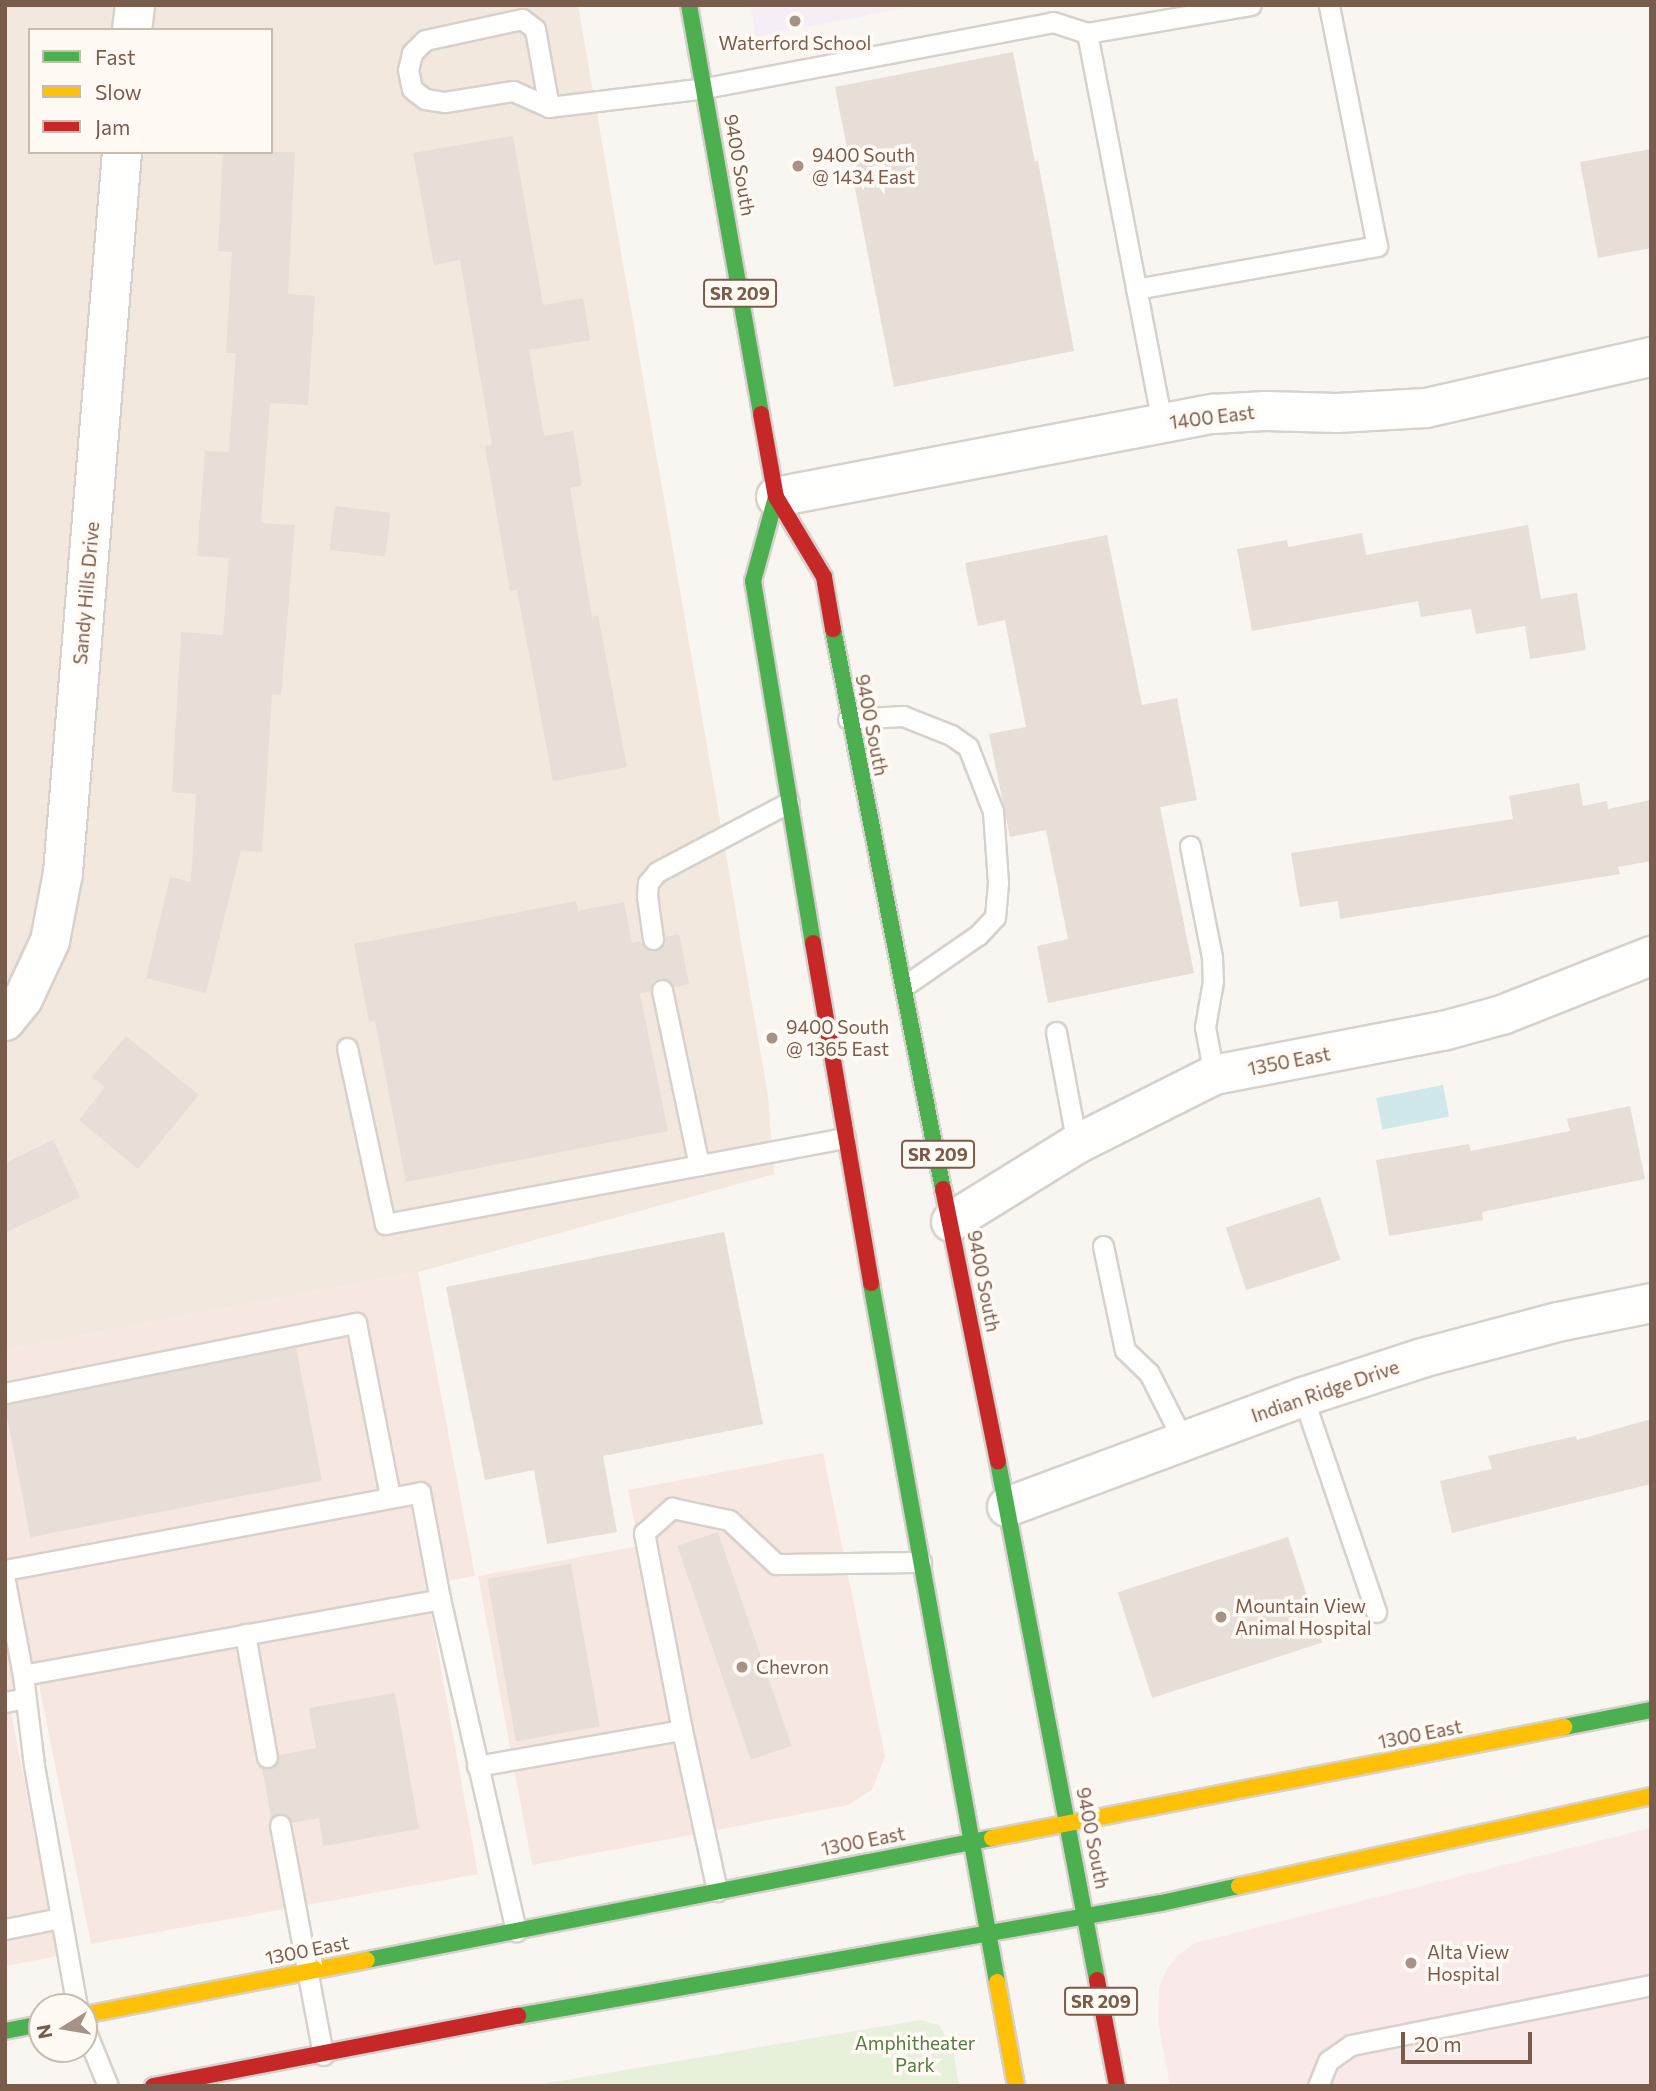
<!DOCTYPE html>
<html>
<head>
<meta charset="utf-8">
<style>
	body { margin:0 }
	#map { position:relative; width:1656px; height:2091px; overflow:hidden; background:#f9f5f0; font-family:Commissioner,sans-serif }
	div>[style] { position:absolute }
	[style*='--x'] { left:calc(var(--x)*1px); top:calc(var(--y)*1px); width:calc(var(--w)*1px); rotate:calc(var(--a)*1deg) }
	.residential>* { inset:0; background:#f2e8de }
	.commercial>* { inset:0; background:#f6e8e1 }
	.education>* { inset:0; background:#f6eef6 }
	.medical>* { inset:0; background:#fae9e9 }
	.green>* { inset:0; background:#e7f0db }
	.water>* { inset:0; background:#d0e8ea; transform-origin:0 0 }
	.building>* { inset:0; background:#e6ded7; transform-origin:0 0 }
	.roads { filter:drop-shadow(2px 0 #d7d1cb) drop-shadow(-2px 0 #d7d1cb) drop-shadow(0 2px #d7d1cb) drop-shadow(0 -2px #d7d1cb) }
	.lane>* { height:19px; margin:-9.5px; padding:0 9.5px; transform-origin:9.5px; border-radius:9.5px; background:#fefefd }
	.street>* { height:38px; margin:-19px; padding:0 19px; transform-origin:19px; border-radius:19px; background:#fefefd }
	.fast>* { height:16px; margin:-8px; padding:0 8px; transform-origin:8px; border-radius:8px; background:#4caf50 }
	.slow>* { height:16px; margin:-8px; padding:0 8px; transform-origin:8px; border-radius:8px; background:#ffc107 }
	.jam>* { height:16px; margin:-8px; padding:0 8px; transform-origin:8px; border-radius:8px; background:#c62828 }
	.dots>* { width:19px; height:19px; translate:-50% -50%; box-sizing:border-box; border:4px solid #fffaf3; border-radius:50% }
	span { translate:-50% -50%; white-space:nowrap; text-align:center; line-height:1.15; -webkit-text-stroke:7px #fffaf3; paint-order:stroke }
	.shield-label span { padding:2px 5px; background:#fffaf3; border:2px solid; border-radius:5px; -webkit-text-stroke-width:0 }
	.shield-label { font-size:18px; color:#7a5c4d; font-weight:700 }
	.poi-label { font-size:19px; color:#7a5c4d }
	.left { translate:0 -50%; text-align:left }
	.street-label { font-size:19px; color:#7a5c4d }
	.park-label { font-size:19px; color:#537a41 }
	.frame { position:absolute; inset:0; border:7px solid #7a5c4d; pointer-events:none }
	.legend { position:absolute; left:28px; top:28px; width:245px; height:126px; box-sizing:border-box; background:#fffaf3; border:2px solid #cabbb1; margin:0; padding:9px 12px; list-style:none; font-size:21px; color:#7a5c4d }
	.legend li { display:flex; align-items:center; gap:14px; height:35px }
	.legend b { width:35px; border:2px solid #cabbb1 }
	.north { position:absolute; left:28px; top:1993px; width:70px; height:70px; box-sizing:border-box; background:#fffaf3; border:2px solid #cabbb1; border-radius:50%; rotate:259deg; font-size:19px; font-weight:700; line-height:28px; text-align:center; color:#7a5c4d }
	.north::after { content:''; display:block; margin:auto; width:24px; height:32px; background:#a69286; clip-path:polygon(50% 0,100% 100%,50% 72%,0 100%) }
	.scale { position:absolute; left:1401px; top:2032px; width:131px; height:32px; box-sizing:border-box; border:4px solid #7a5c4d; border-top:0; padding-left:9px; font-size:21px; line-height:24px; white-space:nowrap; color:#7a5c4d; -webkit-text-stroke:5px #fffaf3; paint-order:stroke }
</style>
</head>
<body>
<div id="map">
	<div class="residential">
		<i style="clip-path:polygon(evenodd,5px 5px,578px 5px,768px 1096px,774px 1174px,418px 1272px,5px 1350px,5px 5px,30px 30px,271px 30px,271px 152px,30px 152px,30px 30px)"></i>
	</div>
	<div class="commercial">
		<i style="clip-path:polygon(418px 1272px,475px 1576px,426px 1585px,478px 1874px,91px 1944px,39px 1685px,5px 1691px,5px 1350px)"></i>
		<i style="clip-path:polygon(823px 1453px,885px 1756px,872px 1790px,848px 1805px,532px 1865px,478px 1576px,639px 1546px,628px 1490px)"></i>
		<i style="clip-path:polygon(8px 1696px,58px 1956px,5px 1966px,5px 1697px)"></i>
	</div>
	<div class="education">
		<i style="clip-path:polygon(750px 5px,920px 5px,756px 37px)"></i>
	</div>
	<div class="medical">
		<i style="clip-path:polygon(1651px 1828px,1651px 2086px,1170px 2086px,1158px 2021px,1159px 1987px,1166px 1971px,1178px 1955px,1195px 1943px)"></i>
	</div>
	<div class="green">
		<i style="clip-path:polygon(921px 2020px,939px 2025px,953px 2049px,959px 2086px,530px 2086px)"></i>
	</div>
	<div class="water">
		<i style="left:1443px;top:1085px;width:32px;height:68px;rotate:79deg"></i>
	</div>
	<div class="building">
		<i style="clip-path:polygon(1013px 52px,1035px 162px,1038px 161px,1074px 351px,894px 387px,835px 87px)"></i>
		<i style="clip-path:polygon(513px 136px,543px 305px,583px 298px,590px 340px,529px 350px,544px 436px,573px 431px,582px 485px,570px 488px,592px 617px,598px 615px,627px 767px,553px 781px,517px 590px,510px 591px,485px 446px,492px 445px,460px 260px,434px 265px,413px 153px)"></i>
		<i style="clip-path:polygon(1651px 149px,1651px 248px,1598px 258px,1580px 162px)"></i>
		<i style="clip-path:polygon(223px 152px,295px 152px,288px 294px,315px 296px,308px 405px,270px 403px,261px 523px,295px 525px,281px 695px,272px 694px,262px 852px,241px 850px,206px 993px,146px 978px,170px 877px,191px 882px,196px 794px,172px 792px,181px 632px,223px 635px,229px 558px,197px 556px,205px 451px,229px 452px,236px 353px,226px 353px,232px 252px,218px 251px)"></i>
		<i style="left:335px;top:506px;width:56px;height:44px;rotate:7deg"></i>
		<i style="clip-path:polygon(1528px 525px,1541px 599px,1577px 593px,1586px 650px,1530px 659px,1525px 626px,1476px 634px,1471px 609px,1421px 617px,1418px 601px,1252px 631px,1237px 549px,1287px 540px,1288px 547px,1362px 533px,1366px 555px)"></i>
		<i style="clip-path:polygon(1107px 535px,1142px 705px,1177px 698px,1197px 800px,1160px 807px,1194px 973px,1048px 1003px,1037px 946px,1068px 939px,1046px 830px,1010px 837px,989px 734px,1026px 727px,1005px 620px,978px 626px,965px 563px)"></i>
		<i style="clip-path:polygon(1579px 783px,1583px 806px,1607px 801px,1608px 809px,1651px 800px,1651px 861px,1618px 867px,1620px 874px,1340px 919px,1338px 901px,1300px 907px,1291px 853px,1513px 819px,1509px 796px)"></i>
		<i style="clip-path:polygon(576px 901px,578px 911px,624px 902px,632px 943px,641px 941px,649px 951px,661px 948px,665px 937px,679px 934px,689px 984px,674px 987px,671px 981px,660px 978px,653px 981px,650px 992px,640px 994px,668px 1131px,406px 1182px,375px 1021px,369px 1022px,354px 944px)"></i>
		<i style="clip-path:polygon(126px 1036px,199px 1095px,138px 1169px,79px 1120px,105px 1087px,92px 1077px)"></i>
		<i style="clip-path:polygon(1630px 1106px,1645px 1179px,1482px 1212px,1483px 1220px,1389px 1236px,1376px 1160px,1469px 1144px,1471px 1151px,1570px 1131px,1567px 1119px)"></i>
		<i style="clip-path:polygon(53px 1140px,80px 1197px,5px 1233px,5px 1163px)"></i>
		<i style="left:1320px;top:1197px;width:66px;height:99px;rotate:72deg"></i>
		<i style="clip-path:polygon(724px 1232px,763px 1424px,603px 1456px,617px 1532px,547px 1544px,534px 1470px,485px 1480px,446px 1287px)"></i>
		<i style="left:296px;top:1347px;width:136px;height:297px;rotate:79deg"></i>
		<i style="clip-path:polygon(1651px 1419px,1651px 1484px,1452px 1533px,1440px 1481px,1492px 1469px,1488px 1456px,1576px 1436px,1577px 1440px)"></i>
		<i style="left:718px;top:1532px;width:226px;height:43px;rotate:71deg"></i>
		<i style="left:1288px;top:1537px;width:111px;height:179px;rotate:72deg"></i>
		<i style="left:571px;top:1564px;width:165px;height:85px;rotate:80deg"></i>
		<i style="clip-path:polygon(395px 1693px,419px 1829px,323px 1846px,319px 1818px,292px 1823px,283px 1813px,271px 1817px,262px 1768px,274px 1767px,279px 1755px,316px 1748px,309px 1708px)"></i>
	</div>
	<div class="roads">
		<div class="lane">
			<i style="--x:1087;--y:33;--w:166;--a:-9.7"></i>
			<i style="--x:549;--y:107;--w:79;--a:-100.2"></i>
			<i style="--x:535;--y:29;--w:16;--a:-142"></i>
			<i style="--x:522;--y:19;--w:99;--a:167.8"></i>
			<i style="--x:425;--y:40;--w:18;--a:135"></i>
			<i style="--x:412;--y:53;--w:17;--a:103"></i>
			<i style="--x:408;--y:70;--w:19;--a:78"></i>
			<i style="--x:412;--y:89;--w:16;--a:38"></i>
			<i style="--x:425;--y:99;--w:20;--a:9"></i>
			<i style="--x:445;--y:102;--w:69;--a:-9.2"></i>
			<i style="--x:513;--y:91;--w:39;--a:24"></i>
			<i style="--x:549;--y:107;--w:157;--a:-6.9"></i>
			<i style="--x:705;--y:88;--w:354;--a:-10.7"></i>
			<i style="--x:1053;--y:22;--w:36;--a:18"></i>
			<i style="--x:1087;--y:33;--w:396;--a:79.1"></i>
			<i style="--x:1136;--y:289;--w:245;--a:-10.1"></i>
			<i style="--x:1377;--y:246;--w:246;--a:-101.3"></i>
			<i style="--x:848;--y:719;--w:55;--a:-3.1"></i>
			<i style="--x:903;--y:716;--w:52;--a:21.6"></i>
			<i style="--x:951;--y:735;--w:21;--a:35"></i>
			<i style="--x:968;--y:747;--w:69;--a:68.7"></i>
			<i style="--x:993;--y:811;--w:72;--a:86"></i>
			<i style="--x:998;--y:883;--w:34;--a:95"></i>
			<i style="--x:995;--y:917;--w:25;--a:133"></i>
			<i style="--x:978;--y:935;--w:90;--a:145.4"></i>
			<i style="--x:1190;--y:846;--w:113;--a:78.8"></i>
			<i style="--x:1212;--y:957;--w:24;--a:88"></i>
			<i style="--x:1213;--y:981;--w:47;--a:99.9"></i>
			<i style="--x:1205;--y:1027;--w:49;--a:79.4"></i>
			<i style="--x:653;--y:939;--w:43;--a:-97.9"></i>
			<i style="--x:647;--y:896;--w:13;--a:-86"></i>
			<i style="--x:648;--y:883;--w:14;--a:-51"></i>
			<i style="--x:657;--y:872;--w:149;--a:-27.9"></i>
			<i style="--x:662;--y:990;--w:179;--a:78.1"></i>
			<i style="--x:1056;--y:1032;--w:114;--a:79.4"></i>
			<i style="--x:347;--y:1048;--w:180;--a:77.8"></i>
			<i style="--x:385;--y:1224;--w:468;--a:-10.6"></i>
			<i style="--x:1103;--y:1246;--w:106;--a:78.1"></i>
			<i style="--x:1125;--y:1350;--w:33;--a:44"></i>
			<i style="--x:1149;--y:1373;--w:75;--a:63.1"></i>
			<i style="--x:5;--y:1393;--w:358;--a:-11.3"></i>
			<i style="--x:356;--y:1323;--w:177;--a:78.9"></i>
			<i style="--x:1303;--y:1397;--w:227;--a:71.2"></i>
			<i style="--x:5;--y:1570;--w:422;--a:-10.6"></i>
			<i style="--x:420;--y:1492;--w:109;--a:79.4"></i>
			<i style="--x:5;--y:1581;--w:96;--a:79.2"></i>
			<i style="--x:245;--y:1634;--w:125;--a:79.9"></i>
			<i style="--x:5;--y:1702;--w:21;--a:-11"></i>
			<i style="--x:682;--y:1730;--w:201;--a:-100.9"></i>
			<i style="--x:644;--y:1533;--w:38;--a:-42"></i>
			<i style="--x:672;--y:1508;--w:58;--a:11.9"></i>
			<i style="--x:729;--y:1520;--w:64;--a:43.1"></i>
			<i style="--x:776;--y:1564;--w:145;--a:-0.8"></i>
			<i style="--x:477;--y:1766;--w:208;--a:-10"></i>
			<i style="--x:682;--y:1730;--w:165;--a:77.7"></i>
			<i style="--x:280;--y:1825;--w:234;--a:79.4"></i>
			<i style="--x:5;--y:1929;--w:56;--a:-11.3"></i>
			<i style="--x:77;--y:2007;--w:246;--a:-100.1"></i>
			<i style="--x:34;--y:1765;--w:91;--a:-97"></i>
			<i style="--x:23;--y:1675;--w:424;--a:-10.3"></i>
			<i style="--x:440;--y:1599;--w:341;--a:77.1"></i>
			<i style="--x:84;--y:2027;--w:64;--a:67.9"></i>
			<i style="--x:1318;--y:2086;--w:27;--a:-68"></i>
			<i style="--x:1328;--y:2061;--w:28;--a:-35"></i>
			<i style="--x:1351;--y:2045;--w:306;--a:-11.3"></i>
		</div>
		<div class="street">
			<i style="--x:132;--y:30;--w:25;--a:-83"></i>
			<i style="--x:776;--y:497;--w:445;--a:-10.8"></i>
			<i style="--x:1213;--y:414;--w:53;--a:-3.2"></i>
			<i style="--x:1266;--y:411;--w:71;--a:1.6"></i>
			<i style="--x:1337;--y:413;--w:89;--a:-3.2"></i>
			<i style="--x:1426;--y:408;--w:231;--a:-12.8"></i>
			<i style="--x:5;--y:1021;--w:28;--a:-51"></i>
			<i style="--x:23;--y:999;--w:64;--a:-65"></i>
			<i style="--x:50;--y:941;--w:69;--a:-79.2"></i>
			<i style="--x:63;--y:873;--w:723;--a:-85.32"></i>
			<i style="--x:951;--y:1222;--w:148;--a:-31.8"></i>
			<i style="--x:1077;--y:1144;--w:153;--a:-26.7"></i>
			<i style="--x:1214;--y:1075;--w:233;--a:-10.9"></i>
			<i style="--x:1443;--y:1031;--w:61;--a:-15.2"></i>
			<i style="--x:1502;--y:1015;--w:160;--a:-21.6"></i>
			<i style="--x:1007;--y:1507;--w:316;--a:-20.4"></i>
			<i style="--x:1303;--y:1397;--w:125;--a:-18.1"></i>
			<i style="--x:1422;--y:1358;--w:141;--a:-14.8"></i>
			<i style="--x:1558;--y:1322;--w:95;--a:-11.5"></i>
		</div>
		<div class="fast">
			<i style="--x:689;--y:5;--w:415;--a:80"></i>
			<i style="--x:776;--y:497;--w:87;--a:105.3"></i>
			<i style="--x:753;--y:581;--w:367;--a:80.6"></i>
			<i style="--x:833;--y:629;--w:571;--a:78.89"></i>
			<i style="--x:871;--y:1283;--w:710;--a:79.78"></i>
			<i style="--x:998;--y:1462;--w:527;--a:79.18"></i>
			<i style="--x:1564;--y:1727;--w:89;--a:-11.1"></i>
			<i style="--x:367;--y:1960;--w:637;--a:-11.05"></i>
			<i style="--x:518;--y:2016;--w:653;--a:-9.97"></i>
			<i style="--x:1161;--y:1903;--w:80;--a:-12.3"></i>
			<i style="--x:5;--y:2031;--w:38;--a:-11"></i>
		</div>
		<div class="slow">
			<i style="--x:992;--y:1838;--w:583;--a:-10.98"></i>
			<i style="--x:1239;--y:1886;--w:422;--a:-12.3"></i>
			<i style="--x:997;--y:1982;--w:106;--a:79.6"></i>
			<i style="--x:84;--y:2015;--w:288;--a:-11"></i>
		</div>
		<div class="jam">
			<i style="--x:761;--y:414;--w:84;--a:79.8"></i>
			<i style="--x:776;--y:497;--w:93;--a:59"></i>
			<i style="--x:824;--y:577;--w:53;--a:80.2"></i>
			<i style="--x:813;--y:943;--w:345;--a:80.3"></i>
			<i style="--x:943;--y:1189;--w:278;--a:78.6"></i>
			<i style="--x:1097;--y:1980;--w:108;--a:79.3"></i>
			<i style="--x:153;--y:2086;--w:372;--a:-10.9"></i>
		</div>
	</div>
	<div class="dots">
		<i style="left:795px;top:21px;background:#a69286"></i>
		<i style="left:798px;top:166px;background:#a69286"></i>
		<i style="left:772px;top:1038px;background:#a69286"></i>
		<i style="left:1221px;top:1617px;background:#a69286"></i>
		<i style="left:742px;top:1667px;background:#a69286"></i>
		<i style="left:1411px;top:1963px;background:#a69286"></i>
	</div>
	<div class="shield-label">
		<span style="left:740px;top:293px">SR 209</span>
		<span style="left:938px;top:1154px">SR 209</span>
		<span style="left:1101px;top:2001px">SR 209</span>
	</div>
	<div class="poi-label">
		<span style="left:795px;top:43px">Waterford School</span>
		<span class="left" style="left:812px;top:166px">9400 South<br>@ 1434 East</span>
		<span class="left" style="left:786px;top:1038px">9400 South<br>@ 1365 East</span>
		<span class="left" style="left:1235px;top:1617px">Mountain View<br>Animal Hospital</span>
		<span class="left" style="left:756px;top:1667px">Chevron</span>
		<span class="left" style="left:1427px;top:1963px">Alta View<br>Hospital</span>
	</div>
	<div class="street-label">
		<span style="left:740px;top:165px;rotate:80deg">9400 South</span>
		<span style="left:1212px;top:417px;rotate:-7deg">1400 East</span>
		<span style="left:86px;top:593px;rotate:-85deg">Sandy Hills Drive</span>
		<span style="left:872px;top:725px;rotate:79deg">9400 South</span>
		<span style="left:1289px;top:1061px;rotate:-11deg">1350 East</span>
		<span style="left:984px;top:1281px;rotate:79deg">9400 South</span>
		<span style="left:1325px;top:1391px;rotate:-19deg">Indian Ridge Drive</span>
		<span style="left:1420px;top:1734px;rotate:-11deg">1300 East</span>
		<span style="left:1093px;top:1838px;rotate:79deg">9400 South</span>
		<span style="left:863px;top:1841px;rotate:-11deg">1300 East</span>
		<span style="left:307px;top:1950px;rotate:-11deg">1300 East</span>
	</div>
	<div class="park-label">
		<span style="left:915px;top:2054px">Amphitheater<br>Park</span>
	</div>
	<div class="frame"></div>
	<ul class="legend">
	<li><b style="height:9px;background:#4caf50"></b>Fast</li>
	<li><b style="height:9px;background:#ffc107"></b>Slow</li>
	<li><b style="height:9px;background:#c62828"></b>Jam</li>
	</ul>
	<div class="north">N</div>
	<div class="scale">20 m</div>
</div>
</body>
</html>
